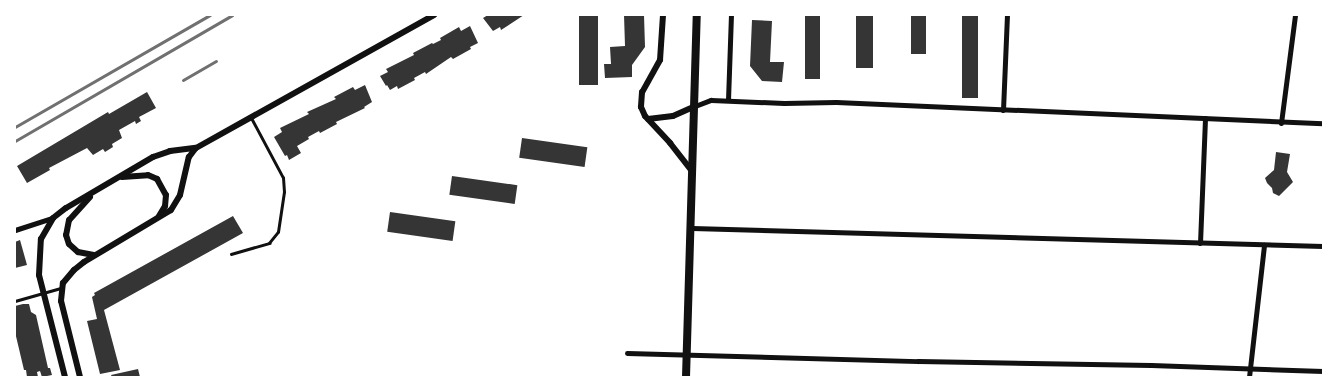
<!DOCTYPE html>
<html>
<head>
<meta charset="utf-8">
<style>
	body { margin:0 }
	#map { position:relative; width:1338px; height:392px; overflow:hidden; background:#fff; font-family:Raleway,sans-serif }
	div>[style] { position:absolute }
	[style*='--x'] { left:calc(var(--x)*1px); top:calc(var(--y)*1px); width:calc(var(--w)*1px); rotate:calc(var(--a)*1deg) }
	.building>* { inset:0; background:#353535; transform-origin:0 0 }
	.service>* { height:2.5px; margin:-1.25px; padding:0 1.25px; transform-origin:1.25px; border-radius:1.25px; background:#111 }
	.minor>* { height:5px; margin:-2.5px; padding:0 2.5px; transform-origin:2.5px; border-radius:2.5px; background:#111 }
	.tertiary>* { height:6px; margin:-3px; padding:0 3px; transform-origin:3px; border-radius:3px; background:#111 }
	.primary>* { height:8px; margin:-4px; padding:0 4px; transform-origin:4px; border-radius:4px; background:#111 }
	.rail>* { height:3px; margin:-1.5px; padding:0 1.5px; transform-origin:1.5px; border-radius:1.5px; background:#707070 }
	span { translate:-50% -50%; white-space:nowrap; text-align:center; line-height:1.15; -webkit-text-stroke:4.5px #fff; paint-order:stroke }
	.frame { position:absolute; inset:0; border:16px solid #fff; pointer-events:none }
</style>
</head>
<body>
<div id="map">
	<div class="building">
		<i style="clip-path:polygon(488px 15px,524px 15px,501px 30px,500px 27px,493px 31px,483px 18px)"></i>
		<i style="left:579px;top:15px;width:19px;height:70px"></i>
		<i style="clip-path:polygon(624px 15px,644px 15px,645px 47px,632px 65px,632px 77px,605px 78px,604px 64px,611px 64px,610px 47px,625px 46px)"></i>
		<i style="left:805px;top:15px;width:15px;height:64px"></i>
		<i style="left:856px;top:15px;width:17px;height:53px"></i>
		<i style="left:911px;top:15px;width:15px;height:39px"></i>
		<i style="left:962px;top:15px;width:16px;height:83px"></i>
		<i style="clip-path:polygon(752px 20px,772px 21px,770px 62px,784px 62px,782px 82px,762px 81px,750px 66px)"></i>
		<i style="clip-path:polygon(470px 26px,478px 43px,470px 47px,471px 49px,453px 59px,451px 57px,426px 74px,425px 72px,414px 78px,415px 80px,398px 89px,397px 86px,390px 90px,387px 85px,386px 86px,380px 76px,388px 72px,386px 69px,414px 55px,413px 53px,432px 43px,433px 44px,441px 40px,440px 38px,459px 27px,461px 31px)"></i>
		<i style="clip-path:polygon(365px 85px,372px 102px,364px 107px,365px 108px,336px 122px,337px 124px,320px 133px,319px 131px,308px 137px,309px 139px,297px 146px,301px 153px,289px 160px,287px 155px,285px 156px,274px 137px,282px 132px,280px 128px,309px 114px,307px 112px,336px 99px,334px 97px,353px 87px,355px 90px)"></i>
		<i style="clip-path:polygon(147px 92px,156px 108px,139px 117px,141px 121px,136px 124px,135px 121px,119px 130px,122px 138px,112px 144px,113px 147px,105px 152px,103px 149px,93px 155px,87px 148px,49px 168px,50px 170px,27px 183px,17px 166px,108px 112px,109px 114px)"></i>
		<i style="left:522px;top:138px;width:66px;height:20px;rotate:8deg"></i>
		<i style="clip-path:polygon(1276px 152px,1290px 154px,1287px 172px,1293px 182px,1279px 196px,1273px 193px,1272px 188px,1267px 183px,1265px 178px,1274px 170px)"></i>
		<i style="left:452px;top:176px;width:66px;height:19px;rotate:8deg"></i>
		<i style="left:390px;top:212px;width:66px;height:20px;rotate:8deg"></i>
		<i style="clip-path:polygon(233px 216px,243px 233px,104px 310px,120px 370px,100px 374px,87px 321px,97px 319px,92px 297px,95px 295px,94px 293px)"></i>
		<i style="clip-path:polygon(20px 240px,27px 265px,15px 268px,15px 242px)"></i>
		<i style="clip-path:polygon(23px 304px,29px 304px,31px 312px,36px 315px,48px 368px,50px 368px,52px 375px,42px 377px,40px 371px,37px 372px,38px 377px,27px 377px,26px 370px,24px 370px,15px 332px,15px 306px)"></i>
		<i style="clip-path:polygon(138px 369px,140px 377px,112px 377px,111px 375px)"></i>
	</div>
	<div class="service">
		<i style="--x:231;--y:254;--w:40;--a:-16"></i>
		<i style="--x:269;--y:243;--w:14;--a:-51"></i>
		<i style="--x:278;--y:232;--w:40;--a:-81.5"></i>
		<i style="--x:284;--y:192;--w:14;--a:-94"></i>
		<i style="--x:283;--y:178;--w:68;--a:-118.1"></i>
		<i style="--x:15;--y:301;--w:48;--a:-15.8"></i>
	</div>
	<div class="minor">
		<i style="--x:728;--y:100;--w:85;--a:-88"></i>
		<i style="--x:695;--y:106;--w:17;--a:-21"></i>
		<i style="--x:711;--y:100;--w:73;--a:2.4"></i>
		<i style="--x:784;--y:103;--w:52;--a:-1.1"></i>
		<i style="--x:836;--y:102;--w:487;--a:2.5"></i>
		<i style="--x:1003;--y:110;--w:95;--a:-87.6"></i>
		<i style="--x:1281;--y:123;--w:109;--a:-82.6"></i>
		<i style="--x:692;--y:228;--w:631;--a:1.63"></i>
		<i style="--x:15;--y:230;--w:40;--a:-18"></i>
		<i style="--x:1200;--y:243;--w:125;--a:-87.7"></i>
		<i style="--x:627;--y:353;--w:291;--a:1.6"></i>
		<i style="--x:918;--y:361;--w:233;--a:1"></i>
		<i style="--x:1151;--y:365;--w:172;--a:2"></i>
		<i style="--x:1249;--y:377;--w:133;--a:-83.5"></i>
	</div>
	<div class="tertiary">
		<i style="--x:663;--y:15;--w:45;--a:93.8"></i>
		<i style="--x:660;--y:60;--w:37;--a:119"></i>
		<i style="--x:642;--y:92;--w:15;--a:94"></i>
		<i style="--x:641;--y:107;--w:10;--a:66"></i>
		<i style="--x:645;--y:116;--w:37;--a:47"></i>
		<i style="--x:670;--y:143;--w:37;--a:52"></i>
		<i style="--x:648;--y:119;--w:25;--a:-7"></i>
		<i style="--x:673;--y:116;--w:24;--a:-24"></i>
		<i style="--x:122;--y:177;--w:26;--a:-4"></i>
		<i style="--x:148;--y:175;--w:10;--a:24"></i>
		<i style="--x:157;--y:179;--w:18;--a:61"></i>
		<i style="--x:166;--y:195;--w:11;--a:95"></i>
		<i style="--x:165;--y:206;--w:12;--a:121"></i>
		<i style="--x:90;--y:197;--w:31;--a:132"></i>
		<i style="--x:69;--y:220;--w:15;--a:101"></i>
		<i style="--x:66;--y:235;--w:9;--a:72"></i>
		<i style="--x:69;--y:244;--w:12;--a:42"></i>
		<i style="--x:78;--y:252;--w:16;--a:11"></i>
		<i style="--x:65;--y:377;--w:105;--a:-104.3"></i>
		<i style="--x:39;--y:275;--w:36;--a:-87"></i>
		<i style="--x:41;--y:239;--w:24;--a:-60"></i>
		<i style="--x:53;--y:218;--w:16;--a:-38"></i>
		<i style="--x:66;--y:208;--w:101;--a:-30.4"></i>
		<i style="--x:153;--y:157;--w:18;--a:-19"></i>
		<i style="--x:170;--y:151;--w:26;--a:-7"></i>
		<i style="--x:196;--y:148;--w:273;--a:-29.2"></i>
		<i style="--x:80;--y:377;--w:78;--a:-104"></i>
		<i style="--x:61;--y:301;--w:18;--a:-84"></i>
		<i style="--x:63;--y:283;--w:17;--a:-50"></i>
		<i style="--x:74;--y:270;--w:13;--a:-39"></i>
		<i style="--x:84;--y:262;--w:101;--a:-30.9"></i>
		<i style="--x:171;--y:210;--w:17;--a:-59"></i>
		<i style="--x:180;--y:195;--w:39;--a:-77"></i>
		<i style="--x:189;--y:157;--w:10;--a:-53"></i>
	</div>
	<div class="primary">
		<i style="--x:686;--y:377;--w:362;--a:-88.3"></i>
	</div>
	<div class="rail">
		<i style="--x:183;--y:80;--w:38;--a:-30"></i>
		<i style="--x:15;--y:127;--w:225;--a:-29.9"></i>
		<i style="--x:15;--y:141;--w:251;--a:-30.1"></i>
	</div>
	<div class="frame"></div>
</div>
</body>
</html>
